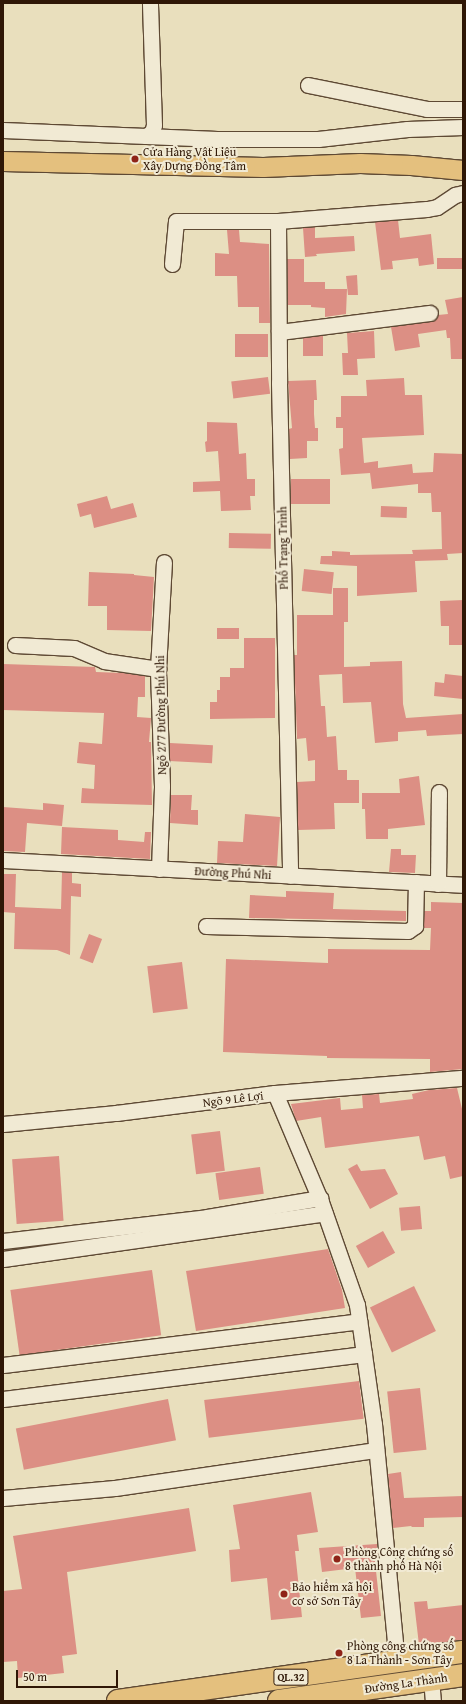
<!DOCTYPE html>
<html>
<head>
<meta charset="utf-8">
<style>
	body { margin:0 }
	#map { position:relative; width:466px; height:1704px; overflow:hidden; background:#e9dfbd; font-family:"Gentium Book Plus",serif }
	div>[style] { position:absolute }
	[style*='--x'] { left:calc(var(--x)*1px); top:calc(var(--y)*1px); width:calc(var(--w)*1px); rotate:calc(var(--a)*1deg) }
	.building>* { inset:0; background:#dc8f84; transform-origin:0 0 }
	.roads { filter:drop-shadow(1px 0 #5e4934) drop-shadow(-1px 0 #5e4934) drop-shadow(0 1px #5e4934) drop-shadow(0 -1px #5e4934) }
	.minor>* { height:15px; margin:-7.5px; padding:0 7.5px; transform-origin:7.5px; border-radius:7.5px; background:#f1ead4 }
	.major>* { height:19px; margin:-9.5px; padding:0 9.5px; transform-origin:9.5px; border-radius:9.5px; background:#e4c07e }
	.highway>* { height:22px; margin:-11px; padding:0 11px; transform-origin:11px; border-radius:11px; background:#e4c07e }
	.dots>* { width:11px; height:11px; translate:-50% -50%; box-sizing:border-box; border:2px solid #f1ead4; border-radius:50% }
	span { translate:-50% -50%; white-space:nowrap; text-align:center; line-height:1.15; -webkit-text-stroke:4px #f1ead4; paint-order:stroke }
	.shield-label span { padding:1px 3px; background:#f1ead4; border:1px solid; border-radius:3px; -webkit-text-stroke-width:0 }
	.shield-label { font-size:11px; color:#2f1706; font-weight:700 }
	.poi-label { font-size:12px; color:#2f1706 }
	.left { translate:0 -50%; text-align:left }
	.street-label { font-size:12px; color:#2f1706 }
	.frame { position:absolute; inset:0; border:4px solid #2f1706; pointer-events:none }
	.scale { position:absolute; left:16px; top:1670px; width:102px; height:18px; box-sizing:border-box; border:2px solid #2f1706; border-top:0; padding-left:5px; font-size:12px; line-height:14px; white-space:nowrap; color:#2f1706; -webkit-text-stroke:3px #f1ead4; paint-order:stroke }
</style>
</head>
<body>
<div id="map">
	<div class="building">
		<i style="clip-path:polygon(398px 220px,400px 238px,431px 234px,434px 264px,419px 266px,418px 258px,392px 261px,393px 269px,381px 270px,375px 222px)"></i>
		<i style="clip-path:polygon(315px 227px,315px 238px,354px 236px,355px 251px,316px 254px,317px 256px,305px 257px,303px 228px)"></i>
		<i style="clip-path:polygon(227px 230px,239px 230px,240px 242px,269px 244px,270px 323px,259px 323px,259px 307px,238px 307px,237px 276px,215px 276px,215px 253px,229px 254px)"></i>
		<i style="left:463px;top:258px;width:11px;height:26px;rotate:90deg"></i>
		<i style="clip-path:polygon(287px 259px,304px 259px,304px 282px,325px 282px,325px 289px,347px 289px,346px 314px,325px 317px,325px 308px,311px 307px,311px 305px,288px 305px)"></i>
		<i style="clip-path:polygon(357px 275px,358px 295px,348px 295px,346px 276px)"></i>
		<i style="clip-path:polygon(463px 297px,463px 359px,451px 359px,450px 338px,447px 338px,446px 330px,418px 334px,420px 347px,395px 351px,391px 327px,435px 320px,438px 315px,448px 314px,445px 300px)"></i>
		<i style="clip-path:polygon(374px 331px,375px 358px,357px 359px,358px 375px,343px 375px,342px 353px,348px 353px,347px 333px)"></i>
		<i style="left:268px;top:334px;width:23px;height:33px;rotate:90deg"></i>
		<i style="left:323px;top:336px;width:20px;height:20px;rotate:90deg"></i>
		<i style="left:268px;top:377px;width:17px;height:37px;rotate:83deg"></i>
		<i style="clip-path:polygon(404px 378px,405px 395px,422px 395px,424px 435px,362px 438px,364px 463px,378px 461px,378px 468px,412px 464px,413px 473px,433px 472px,434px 453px,463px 454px,463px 553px,447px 554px,448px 560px,415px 561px,417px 592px,357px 596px,357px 566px,320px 564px,321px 556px,332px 556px,332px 551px,350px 552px,350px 555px,413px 554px,412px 550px,442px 549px,441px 512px,432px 512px,431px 493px,418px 493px,418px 484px,372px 489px,370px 473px,341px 475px,339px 449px,343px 448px,343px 428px,336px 428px,336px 417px,341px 417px,341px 396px,367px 396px,366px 380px)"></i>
		<i style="clip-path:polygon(316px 380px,317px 400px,314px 400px,314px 414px,315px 428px,318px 428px,318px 441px,307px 441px,307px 458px,290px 459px,289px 429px,292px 428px,288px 381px)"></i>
		<i style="clip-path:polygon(207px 422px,237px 423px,239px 454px,246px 453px,247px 479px,255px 479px,255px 496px,250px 496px,251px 510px,221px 511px,220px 491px,193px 492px,193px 482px,220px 481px,218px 451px,206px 452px,205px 442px,207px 441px)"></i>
		<i style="left:291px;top:479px;width:39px;height:25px"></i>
		<i style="clip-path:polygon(107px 496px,111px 509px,133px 503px,137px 517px,94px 528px,91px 514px,80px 517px,77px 504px)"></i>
		<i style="left:381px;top:506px;width:26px;height:11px;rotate:2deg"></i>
		<i style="left:229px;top:533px;width:42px;height:15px;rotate:1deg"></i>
		<i style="left:304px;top:569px;width:30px;height:22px;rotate:6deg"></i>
		<i style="clip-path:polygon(89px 572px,134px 574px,134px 575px,154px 577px,151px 631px,107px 630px,107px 606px,88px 606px)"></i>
		<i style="clip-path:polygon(333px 588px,348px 588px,348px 622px,344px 622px,344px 667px,370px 666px,370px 662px,402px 661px,403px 704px,406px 718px,463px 714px,463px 734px,427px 736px,426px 730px,398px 732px,398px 741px,375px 743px,371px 702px,343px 703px,342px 674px,319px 675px,321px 706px,325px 706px,327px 737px,336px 736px,338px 770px,347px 770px,347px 780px,359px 780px,359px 803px,334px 803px,335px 829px,298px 830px,297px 782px,315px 781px,315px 760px,308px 761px,306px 738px,297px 739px,294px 655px,297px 655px,297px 615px,333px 615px)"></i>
		<i style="clip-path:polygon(463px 600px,463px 645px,449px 645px,449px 626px,441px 626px,440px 601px)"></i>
		<i style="left:239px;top:628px;width:11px;height:22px;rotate:90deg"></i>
		<i style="clip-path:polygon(244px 638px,275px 638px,275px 718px,210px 719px,210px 702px,217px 702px,217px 690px,220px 690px,220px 677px,230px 677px,230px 668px,244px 668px)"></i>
		<i style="clip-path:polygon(3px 664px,95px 667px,96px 672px,123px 673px,145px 676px,145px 697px,138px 697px,137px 717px,151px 718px,149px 742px,151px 742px,152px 805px,81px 803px,82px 788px,94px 789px,95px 765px,77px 763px,79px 742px,102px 744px,104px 713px,3px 710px)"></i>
		<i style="clip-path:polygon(445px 674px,463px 676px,463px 699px,434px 696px,435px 682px,444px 683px)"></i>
		<i style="left:170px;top:743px;width:43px;height:18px;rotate:3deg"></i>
		<i style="clip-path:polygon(419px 776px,425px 825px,388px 829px,388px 839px,366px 839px,365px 809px,362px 809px,362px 793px,400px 793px,399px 779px)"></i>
		<i style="clip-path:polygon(171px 795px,192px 795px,191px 810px,198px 810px,198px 825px,170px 823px)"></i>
		<i style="clip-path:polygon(43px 803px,64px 805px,62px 826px,27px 823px,25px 852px,3px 851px,3px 807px,43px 810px)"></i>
		<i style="clip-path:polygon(245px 814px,280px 817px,277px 866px,217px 863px,218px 841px,243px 842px)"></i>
		<i style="clip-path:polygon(62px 827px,118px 830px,118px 840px,144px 842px,145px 832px,151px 832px,150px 859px,61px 854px)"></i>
		<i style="clip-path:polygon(391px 849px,401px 849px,401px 855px,416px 855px,415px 873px,389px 872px)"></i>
		<i style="clip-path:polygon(62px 872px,72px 873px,72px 883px,81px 884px,81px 897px,71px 896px,70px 955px,57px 950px,14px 949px,15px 913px,3px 912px,3px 874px,16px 874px,15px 907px,61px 909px)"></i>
		<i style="clip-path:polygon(286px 891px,334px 893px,333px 909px,406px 911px,406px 921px,249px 918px,250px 895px,286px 897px)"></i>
		<i style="clip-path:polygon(431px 902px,463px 903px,463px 1069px,430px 1072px,430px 1059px,327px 1058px,327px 1056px,223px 1052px,226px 959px,328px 963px,328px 949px,430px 950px,431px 928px,424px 928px,424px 911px,431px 911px)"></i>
		<i style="left:89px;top:934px;width:14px;height:26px;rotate:21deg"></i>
		<i style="left:182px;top:962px;width:47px;height:35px;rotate:83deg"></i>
		<i style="clip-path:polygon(457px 1088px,463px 1113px,463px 1176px,450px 1179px,445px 1156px,424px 1160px,419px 1136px,325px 1148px,321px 1117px,296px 1121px,291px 1104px,340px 1098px,341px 1110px,363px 1108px,362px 1095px,379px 1094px,380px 1103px,413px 1099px,412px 1094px,429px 1090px)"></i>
		<i style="left:220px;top:1131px;width:40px;height:29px;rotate:83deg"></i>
		<i style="left:59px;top:1156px;width:65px;height:47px;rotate:86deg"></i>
		<i style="clip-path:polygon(357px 1164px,361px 1171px,385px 1169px,398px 1194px,370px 1209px,348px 1169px)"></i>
		<i style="left:260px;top:1167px;width:27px;height:45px;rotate:82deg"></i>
		<i style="left:420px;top:1206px;width:23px;height:21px;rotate:85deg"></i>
		<i style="left:383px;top:1231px;width:25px;height:31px;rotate:61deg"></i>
		<i style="clip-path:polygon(328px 1249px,342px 1290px,345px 1308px,196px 1331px,186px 1271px)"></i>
		<i style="left:152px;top:1270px;width:66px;height:143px;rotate:82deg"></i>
		<i style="left:414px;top:1286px;width:50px;height:49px;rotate:64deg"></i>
		<i style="left:359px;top:1381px;width:38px;height:156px;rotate:83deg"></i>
		<i style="left:420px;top:1388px;width:62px;height:33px;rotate:84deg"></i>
		<i style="left:168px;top:1399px;width:42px;height:155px;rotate:79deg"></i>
		<i style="clip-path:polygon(401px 1472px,404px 1498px,463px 1496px,463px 1517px,424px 1518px,424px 1527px,412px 1527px,411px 1526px,393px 1528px,388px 1474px)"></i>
		<i style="clip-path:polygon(311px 1492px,318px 1532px,297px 1535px,299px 1551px,295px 1551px,302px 1617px,271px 1620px,267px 1578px,231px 1582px,229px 1550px,240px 1549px,233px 1505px)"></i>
		<i style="clip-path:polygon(189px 1508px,196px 1551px,67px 1572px,77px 1654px,62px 1656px,64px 1673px,18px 1678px,17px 1661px,3px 1662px,3px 1591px,22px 1589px,13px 1536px)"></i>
		<i style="clip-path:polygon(377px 1544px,379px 1571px,376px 1571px,381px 1616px,361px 1618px,355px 1568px,322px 1572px,319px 1548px)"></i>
		<i style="clip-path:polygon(427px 1601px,428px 1609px,463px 1605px,463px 1640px,419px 1645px,414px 1602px)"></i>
	</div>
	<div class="roads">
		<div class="minor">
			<i style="--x:308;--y:85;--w:121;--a:11.4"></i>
			<i style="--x:427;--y:109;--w:36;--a:0"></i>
			<i style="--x:3;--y:130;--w:143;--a:2.4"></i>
			<i style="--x:146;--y:136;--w:7;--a:-34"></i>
			<i style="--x:152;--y:132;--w:7;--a:-74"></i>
			<i style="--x:154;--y:125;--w:122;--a:-91.9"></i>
			<i style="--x:146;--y:136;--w:71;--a:2.4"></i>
			<i style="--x:217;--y:139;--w:101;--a:0"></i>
			<i style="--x:318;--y:139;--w:90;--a:-6.4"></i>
			<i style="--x:407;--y:129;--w:56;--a:-2"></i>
			<i style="--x:278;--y:221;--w:162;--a:89.6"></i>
			<i style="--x:279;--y:383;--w:493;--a:88.7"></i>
			<i style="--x:172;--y:264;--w:43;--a:-84.7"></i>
			<i style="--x:176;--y:221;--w:102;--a:0"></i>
			<i style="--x:278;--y:221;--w:149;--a:-4.6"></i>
			<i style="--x:427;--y:209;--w:10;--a:-11"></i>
			<i style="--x:437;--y:207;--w:22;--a:-34"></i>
			<i style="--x:455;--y:195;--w:8;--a:-14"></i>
			<i style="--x:279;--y:332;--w:152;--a:-7.2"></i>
			<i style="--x:15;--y:645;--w:59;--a:2.9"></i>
			<i style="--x:74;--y:648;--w:33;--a:23"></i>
			<i style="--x:104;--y:661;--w:55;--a:8.4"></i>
			<i style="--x:3;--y:860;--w:461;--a:3.1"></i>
			<i style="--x:159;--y:869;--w:83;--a:-87.9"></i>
			<i style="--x:162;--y:786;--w:117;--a:-92"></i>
			<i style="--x:158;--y:669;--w:107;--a:-86.8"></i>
			<i style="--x:438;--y:884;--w:92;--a:-89.4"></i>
			<i style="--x:206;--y:926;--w:202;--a:1.4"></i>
			<i style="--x:408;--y:931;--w:9;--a:-36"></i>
			<i style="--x:415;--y:926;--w:44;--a:-88.7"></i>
			<i style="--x:275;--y:1093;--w:118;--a:67.1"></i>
			<i style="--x:321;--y:1202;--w:109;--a:70.7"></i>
			<i style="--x:357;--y:1305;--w:120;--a:81.9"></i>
			<i style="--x:374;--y:1424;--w:239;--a:84.5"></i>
			<i style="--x:3;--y:1124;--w:114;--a:-5.6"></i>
			<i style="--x:116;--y:1113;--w:160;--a:-7.2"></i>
			<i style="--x:275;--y:1093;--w:189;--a:-4.6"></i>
			<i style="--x:3;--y:1241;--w:205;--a:-6.7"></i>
			<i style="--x:207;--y:1217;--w:115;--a:-9.5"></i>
			<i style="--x:3;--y:1259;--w:325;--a:-8.1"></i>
			<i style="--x:3;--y:1365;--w:359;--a:-7"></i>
			<i style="--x:3;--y:1399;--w:364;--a:-7.1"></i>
			<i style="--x:3;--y:1498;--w:112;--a:-5.1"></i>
			<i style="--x:115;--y:1488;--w:264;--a:-8.3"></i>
			<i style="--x:431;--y:1679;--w:22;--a:85"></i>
		</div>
		<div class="major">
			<i style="--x:3;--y:161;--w:260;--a:1.3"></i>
			<i style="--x:263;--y:167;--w:97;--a:-2.4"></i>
			<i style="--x:360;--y:163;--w:51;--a:2.2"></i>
			<i style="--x:411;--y:165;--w:52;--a:5.5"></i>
		</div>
		<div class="highway">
			<i style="--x:118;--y:1701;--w:348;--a:-8.1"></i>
			<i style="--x:279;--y:1701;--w:186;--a:-8"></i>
		</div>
	</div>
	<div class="dots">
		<i style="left:135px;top:159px;background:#8f2418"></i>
		<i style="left:337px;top:1559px;background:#8f2418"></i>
		<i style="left:284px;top:1594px;background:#8f2418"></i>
		<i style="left:339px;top:1653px;background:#8f2418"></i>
	</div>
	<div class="shield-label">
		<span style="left:291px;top:1677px">QL.32</span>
	</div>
	<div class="poi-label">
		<span class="left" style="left:143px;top:159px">Cửa Hàng Vật Liệu<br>Xây Dựng Đồng Tâm</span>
		<span class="left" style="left:345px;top:1559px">Phòng Công chứng số<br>8 thành phố Hà Nội</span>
		<span class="left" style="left:292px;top:1594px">Bảo hiểm xã hội<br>cơ sở Sơn Tây</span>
		<span class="left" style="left:347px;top:1653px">Phòng công chứng số<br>8 La Thành - Sơn Tây</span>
	</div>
	<div class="street-label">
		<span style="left:283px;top:548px;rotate:-91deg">Phố Trạng Trình</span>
		<span style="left:161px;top:715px;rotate:-91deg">Ngõ 277 Đường Phú Nhi</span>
		<span style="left:233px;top:873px;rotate:3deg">Đường Phú Nhi</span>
		<span style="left:233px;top:1099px;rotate:-7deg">Ngõ 9 Lê Lợi</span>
		<span style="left:406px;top:1683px;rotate:-8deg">Đường La Thành</span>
	</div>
	<div class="frame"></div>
	<div class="scale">50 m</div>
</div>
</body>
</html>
